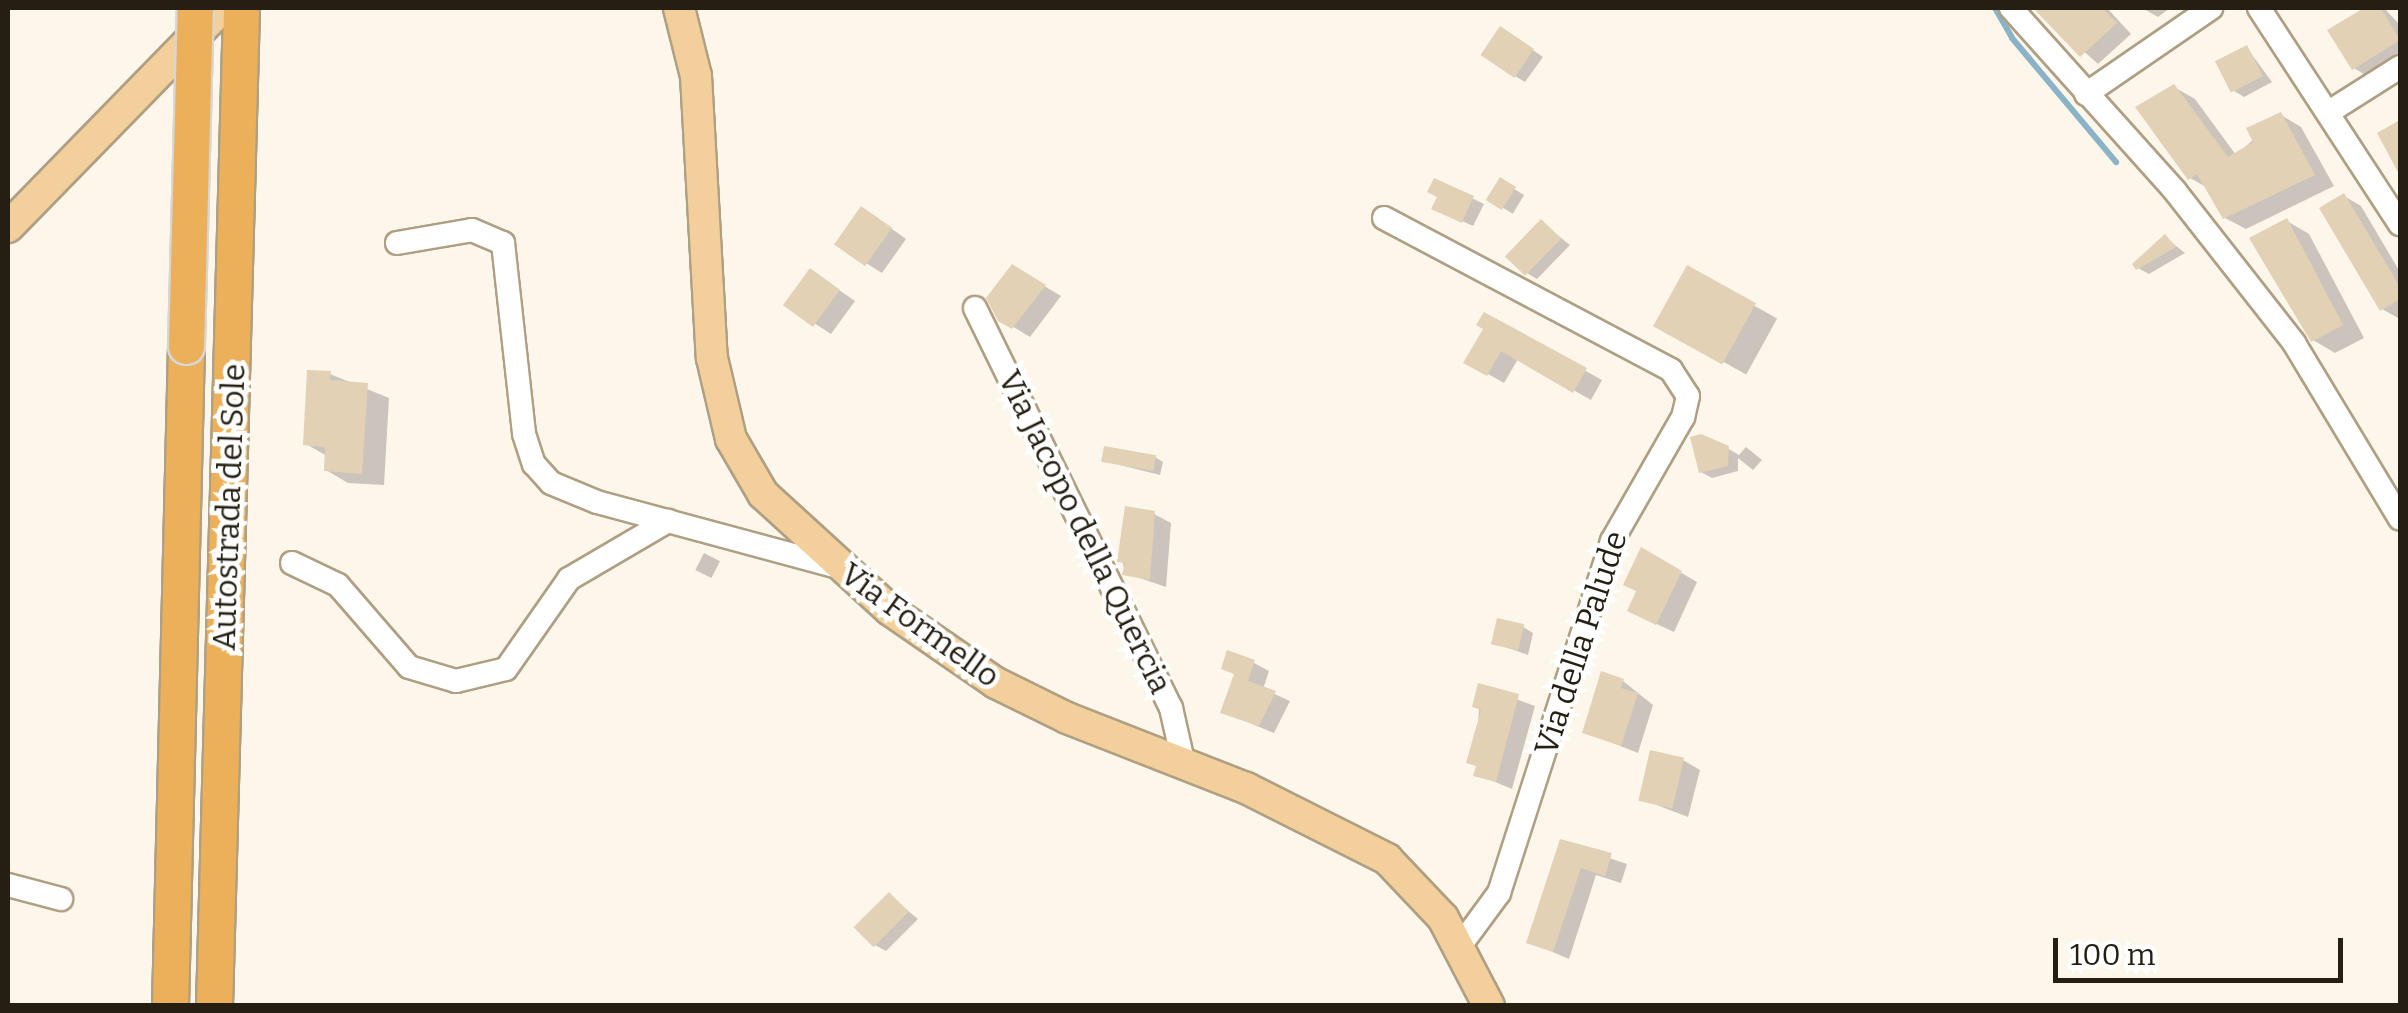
<!DOCTYPE html>
<html>
<head>
<meta charset="utf-8">
<style>
	body { margin:0 }
	#map { position:relative; width:2408px; height:1013px; overflow:hidden; background:#fdf6eb; font-family:Bitter,serif }
	div>[style] { position:absolute }
	[style*='--x'] { left:calc(var(--x)*1px); top:calc(var(--y)*1px); width:calc(var(--w)*1px); rotate:calc(var(--a)*1deg) }
	.shadow>* { inset:0; background:#0003; transform-origin:0 0 }
	.stream>* { height:6px; margin:-3px; padding:0 3px; transform-origin:3px; border-radius:3px; background:#8bb3c7 }
	.building>* { inset:0; background:#e3d1b5; transform-origin:0 0 }
	.roads { filter:drop-shadow(2px 0 #af9f83) drop-shadow(-2px 0 #af9f83) drop-shadow(0 2px #af9f83) drop-shadow(0 -2px #af9f83) }
	.minor>* { height:22px; margin:-11px; padding:0 11px; transform-origin:11px; border-radius:11px; background:#fff }
	.major>* { height:30px; margin:-15px; padding:0 15px; transform-origin:15px; border-radius:15px; background:#f3d09b }
	.highway>* { height:35px; margin:-17.5px; padding:0 17.5px; transform-origin:17.5px; border-radius:17.5px; background:#ebb059 }
	.bridges { filter:drop-shadow(2px 0 #d8d6d5) drop-shadow(-2px 0 #d8d6d5) drop-shadow(0 2px #d8d6d5) drop-shadow(0 -2px #d8d6d5) }
	.highway-bridge>* { height:35px; margin:-17.5px; padding:0 17.5px; transform-origin:17.5px; border-radius:17.5px; background:#ebb059 }
	span { translate:-50% -50%; white-space:nowrap; text-align:center; line-height:1.15; -webkit-text-stroke:9px #fff; paint-order:stroke }
	.street-label { font-size:32px; color:#241e13 }
	.frame { position:absolute; inset:0; border:10px solid #241e13; pointer-events:none }
	.scale { position:absolute; left:2053px; top:938px; width:290px; height:45px; box-sizing:border-box; border:5px solid #241e13; border-top:0; padding-left:12px; font-size:30px; line-height:35px; white-space:nowrap; color:#241e13; -webkit-text-stroke:8px #fff; paint-order:stroke }
</style>
</head>
<body>
<div id="map">
	<div class="shadow">
		<i style="clip-path:polygon(2036px 8px,2107px 8px,2131px 34px,2098px 64px)"></i>
		<i style="clip-path:polygon(2142px 8px,2170px 8px,2158px 17px)"></i>
		<i style="clip-path:polygon(2368px 8px,2384px 8px,2400px 25px,2400px 59px,2370px 78px,2354px 68px,2330px 31px)"></i>
		<i style="clip-path:polygon(1511px 35px,1543px 57px,1525px 82px,1515px 76px)"></i>
		<i style="clip-path:polygon(2247px 48px,2272px 82px,2244px 97px,2234px 91px)"></i>
		<i style="clip-path:polygon(2174px 87px,2195px 99px,2236px 155px,2281px 115px,2301px 127px,2334px 186px,2246px 229px,2225px 218px,2208px 188px,2190px 178px)"></i>
		<i style="clip-path:polygon(1436px 181px,1484px 204px,1473px 226px,1445px 213px)"></i>
		<i style="left:1501px;top:181px;width:27px;height:22px;rotate:31deg"></i>
		<i style="clip-path:polygon(2344px 196px,2361px 206px,2400px 272px,2398px 318px,2382px 309px)"></i>
		<i style="clip-path:polygon(878px 219px,906px 239px,882px 273px,866px 263px)"></i>
		<i style="clip-path:polygon(2287px 221px,2309px 234px,2364px 338px,2335px 353px,2313px 340px)"></i>
		<i style="clip-path:polygon(1541px 222px,1570px 245px,1537px 279px,1527px 273px)"></i>
		<i style="clip-path:polygon(2165px 237px,2185px 253px,2149px 274px,2138px 268px)"></i>
		<i style="clip-path:polygon(1012px 267px,1061px 296px,1030px 337px,1000px 319px)"></i>
		<i style="left:1688px;top:269px;width:102px;height:64px;rotate:29deg"></i>
		<i style="clip-path:polygon(826px 281px,855px 301px,831px 334px,786px 305px)"></i>
		<i style="clip-path:polygon(1485px 315px,1602px 380px,1591px 400px,1518px 359px,1504px 383px,1467px 362px,1486px 328px)"></i>
		<i style="clip-path:polygon(330px 374px,389px 398px,384px 485px,348px 483px,326px 470px,327px 456px,306px 444px)"></i>
		<i style="clip-path:polygon(1746px 447px,1762px 460px,1753px 470px,1738px 458px,1738px 471px,1712px 478px,1701px 472px,1727px 448px,1739px 455px)"></i>
		<i style="clip-path:polygon(1155px 457px,1163px 462px,1160px 475px,1104px 461px)"></i>
		<i style="clip-path:polygon(1154px 514px,1171px 523px,1166px 587px,1125px 573px,1120px 549px)"></i>
		<i style="clip-path:polygon(1642px 550px,1697px 582px,1674px 632px,1646px 619px,1639px 591px)"></i>
		<i style="left:704px;top:553px;width:18px;height:19px;rotate:27deg"></i>
		<i style="clip-path:polygon(1523px 627px,1533px 633px,1528px 655px,1494px 643px)"></i>
		<i style="clip-path:polygon(1254px 663px,1269px 671px,1263px 689px,1290px 701px,1274px 733px,1223px 712px,1236px 675px,1224px 668px)"></i>
		<i style="clip-path:polygon(1623px 681px,1653px 705px,1638px 753px,1585px 732px)"></i>
		<i style="clip-path:polygon(1480px 686px,1535px 706px,1512px 789px,1476px 774px)"></i>
		<i style="clip-path:polygon(1683px 760px,1700px 770px,1688px 817px,1641px 799px)"></i>
		<i style="clip-path:polygon(1562px 842px,1627px 864px,1621px 883px,1596px 875px,1569px 959px,1529px 942px)"></i>
		<i style="clip-path:polygon(889px 895px,918px 919px,886px 951px,875px 945px)"></i>
	</div>
	<div class="stream">
		<i style="--x:1995;--y:8;--w:34;--a:60"></i>
		<i style="--x:2012;--y:38;--w:162;--a:50"></i>
	</div>
	<div class="building">
		<i style="clip-path:polygon(2033px 8px,2102px 8px,2117px 23px,2080px 57px)"></i>
		<i style="clip-path:polygon(2364px 8px,2381px 8px,2400px 40px,2352px 70px,2327px 30px)"></i>
		<i style="left:1500px;top:26px;width:41px;height:35px;rotate:34deg"></i>
		<i style="left:2247px;top:45px;width:35px;height:36px;rotate:63deg"></i>
		<i style="clip-path:polygon(2174px 84px,2228px 157px,2253px 142px,2246px 128px,2281px 112px,2315px 175px,2223px 219px,2197px 174px,2188px 180px,2135px 107px)"></i>
		<i style="clip-path:polygon(2400px 120px,2400px 176px,2377px 133px)"></i>
		<i style="left:1500px;top:177px;width:19px;height:27px;rotate:32deg"></i>
		<i style="clip-path:polygon(1434px 178px,1474px 196px,1462px 223px,1431px 209px,1437px 197px,1427px 192px)"></i>
		<i style="clip-path:polygon(2344px 193px,2400px 287px,2400px 299px,2380px 311px,2319px 208px)"></i>
		<i style="left:861px;top:206px;width:38px;height:47px;rotate:35deg"></i>
		<i style="clip-path:polygon(2287px 218px,2343px 325px,2311px 342px,2249px 238px)"></i>
		<i style="left:1541px;top:219px;width:28px;height:52px;rotate:44deg"></i>
		<i style="clip-path:polygon(2165px 234px,2176px 247px,2136px 270px,2132px 264px)"></i>
		<i style="clip-path:polygon(1012px 264px,1046px 285px,1012px 329px,998px 321px,986px 298px)"></i>
		<i style="left:1687px;top:265px;width:79px;height:70px;rotate:29deg"></i>
		<i style="left:810px;top:268px;width:37px;height:46px;rotate:36deg"></i>
		<i style="clip-path:polygon(1484px 312px,1587px 368px,1573px 393px,1501px 351px,1487px 376px,1463px 363px,1483px 329px,1476px 325px)"></i>
		<i style="clip-path:polygon(307px 370px,331px 371px,330px 380px,368px 383px,362px 474px,324px 471px,325px 447px,303px 445px)"></i>
		<i style="clip-path:polygon(1701px 434px,1729px 446px,1728px 466px,1699px 473px,1690px 437px)"></i>
		<i style="left:1104px;top:446px;width:53px;height:16px;rotate:10deg"></i>
		<i style="clip-path:polygon(1125px 506px,1155px 511px,1150px 580px,1122px 575px,1125px 563px,1117px 562px)"></i>
		<i style="clip-path:polygon(1641px 547px,1682px 571px,1656px 625px,1627px 611px,1636px 591px,1623px 585px)"></i>
		<i style="left:1497px;top:618px;width:28px;height:27px;rotate:13deg"></i>
		<i style="clip-path:polygon(1227px 650px,1255px 660px,1248px 681px,1276px 691px,1259px 726px,1220px 713px,1234px 674px,1221px 669px)"></i>
		<i style="clip-path:polygon(1601px 671px,1624px 679px,1621px 688px,1638px 693px,1621px 746px,1582px 733px)"></i>
		<i style="clip-path:polygon(1478px 683px,1519px 694px,1496px 782px,1473px 776px,1476px 766px,1466px 763px,1481px 710px,1472px 707px)"></i>
		<i style="left:1650px;top:750px;width:35px;height:52px;rotate:13deg"></i>
		<i style="clip-path:polygon(1560px 839px,1612px 853px,1605px 876px,1581px 868px,1553px 952px,1526px 943px)"></i>
		<i style="left:889px;top:892px;width:28px;height:50px;rotate:45deg"></i>
	</div>
	<div class="roads">
		<div class="minor">
			<i style="--x:2011;--y:8;--w:246;--a:48.1"></i>
			<i style="--x:2175;--y:191;--w:193;--a:51.9"></i>
			<i style="--x:2294;--y:343;--w:205;--a:58.9"></i>
			<i style="--x:2259;--y:8;--w:258;--a:56.9"></i>
			<i style="--x:2086;--y:94;--w:152;--a:-34.5"></i>
			<i style="--x:2329;--y:112;--w:84;--a:-32.4"></i>
			<i style="--x:1384;--y:218;--w:325;--a:27.9"></i>
			<i style="--x:1671;--y:370;--w:31;--a:57"></i>
			<i style="--x:1688;--y:396;--w:22;--a:103"></i>
			<i style="--x:1683;--y:417;--w:143;--a:119.8"></i>
			<i style="--x:1612;--y:541;--w:370;--a:107.8"></i>
			<i style="--x:1499;--y:893;--w:66;--a:126.3"></i>
			<i style="--x:397;--y:243;--w:76;--a:-9.8"></i>
			<i style="--x:472;--y:230;--w:34;--a:23"></i>
			<i style="--x:503;--y:243;--w:192;--a:83.7"></i>
			<i style="--x:524;--y:434;--w:32;--a:72"></i>
			<i style="--x:534;--y:464;--w:25;--a:48"></i>
			<i style="--x:551;--y:483;--w:50;--a:22.4"></i>
			<i style="--x:597;--y:502;--w:250;--a:15.1"></i>
			<i style="--x:975;--y:308;--w:445;--a:63.9"></i>
			<i style="--x:1171;--y:708;--w:54;--a:77.2"></i>
			<i style="--x:292;--y:563;--w:51;--a:25.6"></i>
			<i style="--x:338;--y:585;--w:108;--a:49.1"></i>
			<i style="--x:409;--y:667;--w:49;--a:16.6"></i>
			<i style="--x:456;--y:681;--w:51;--a:-13.5"></i>
			<i style="--x:506;--y:669;--w:110;--a:-55"></i>
			<i style="--x:569;--y:579;--w:115;--a:-30.4"></i>
			<i style="--x:8;--y:885;--w:55;--a:14.8"></i>
		</div>
		<div class="major">
			<i style="--x:679;--y:8;--w:70;--a:76"></i>
			<i style="--x:696;--y:76;--w:282;--a:86.8"></i>
			<i style="--x:712;--y:358;--w:83;--a:76.8"></i>
			<i style="--x:731;--y:439;--w:64;--a:59.8"></i>
			<i style="--x:763;--y:494;--w:172;--a:42.4"></i>
			<i style="--x:890;--y:610;--w:129;--a:34.6"></i>
			<i style="--x:996;--y:683;--w:79;--a:26.2"></i>
			<i style="--x:1067;--y:718;--w:192;--a:21.4"></i>
			<i style="--x:1246;--y:788;--w:158;--a:26.7"></i>
			<i style="--x:1387;--y:859;--w:81;--a:46.5"></i>
			<i style="--x:1443;--y:918;--w:99;--a:62.4"></i>
			<i style="--x:8;--y:227;--w:306;--a:-45.7"></i>
		</div>
		<div class="highway">
			<i style="--x:170;--y:1006;--w:660;--a:-88.61"></i>
			<i style="--x:214;--y:1006;--w:998;--a:-88.45"></i>
		</div>
	</div>
	<div class="bridges">
		<div class="highway-bridge">
			<i style="--x:186;--y:346;--w:338;--a:-88.5"></i>
		</div>
	</div>
	<div class="street-label">
		<span style="left:229px;top:507px;rotate:-88deg">Autostrada del Sole</span>
		<span style="left:1085px;top:532px;rotate:64deg">Via Jacopo della Quercia</span>
		<span style="left:920px;top:625px;rotate:36deg">Via Formello</span>
		<span style="left:1581px;top:643px;rotate:-72deg">Via della Palude</span>
	</div>
	<div class="frame"></div>
	<div class="scale">100 m</div>
</div>
</body>
</html>
